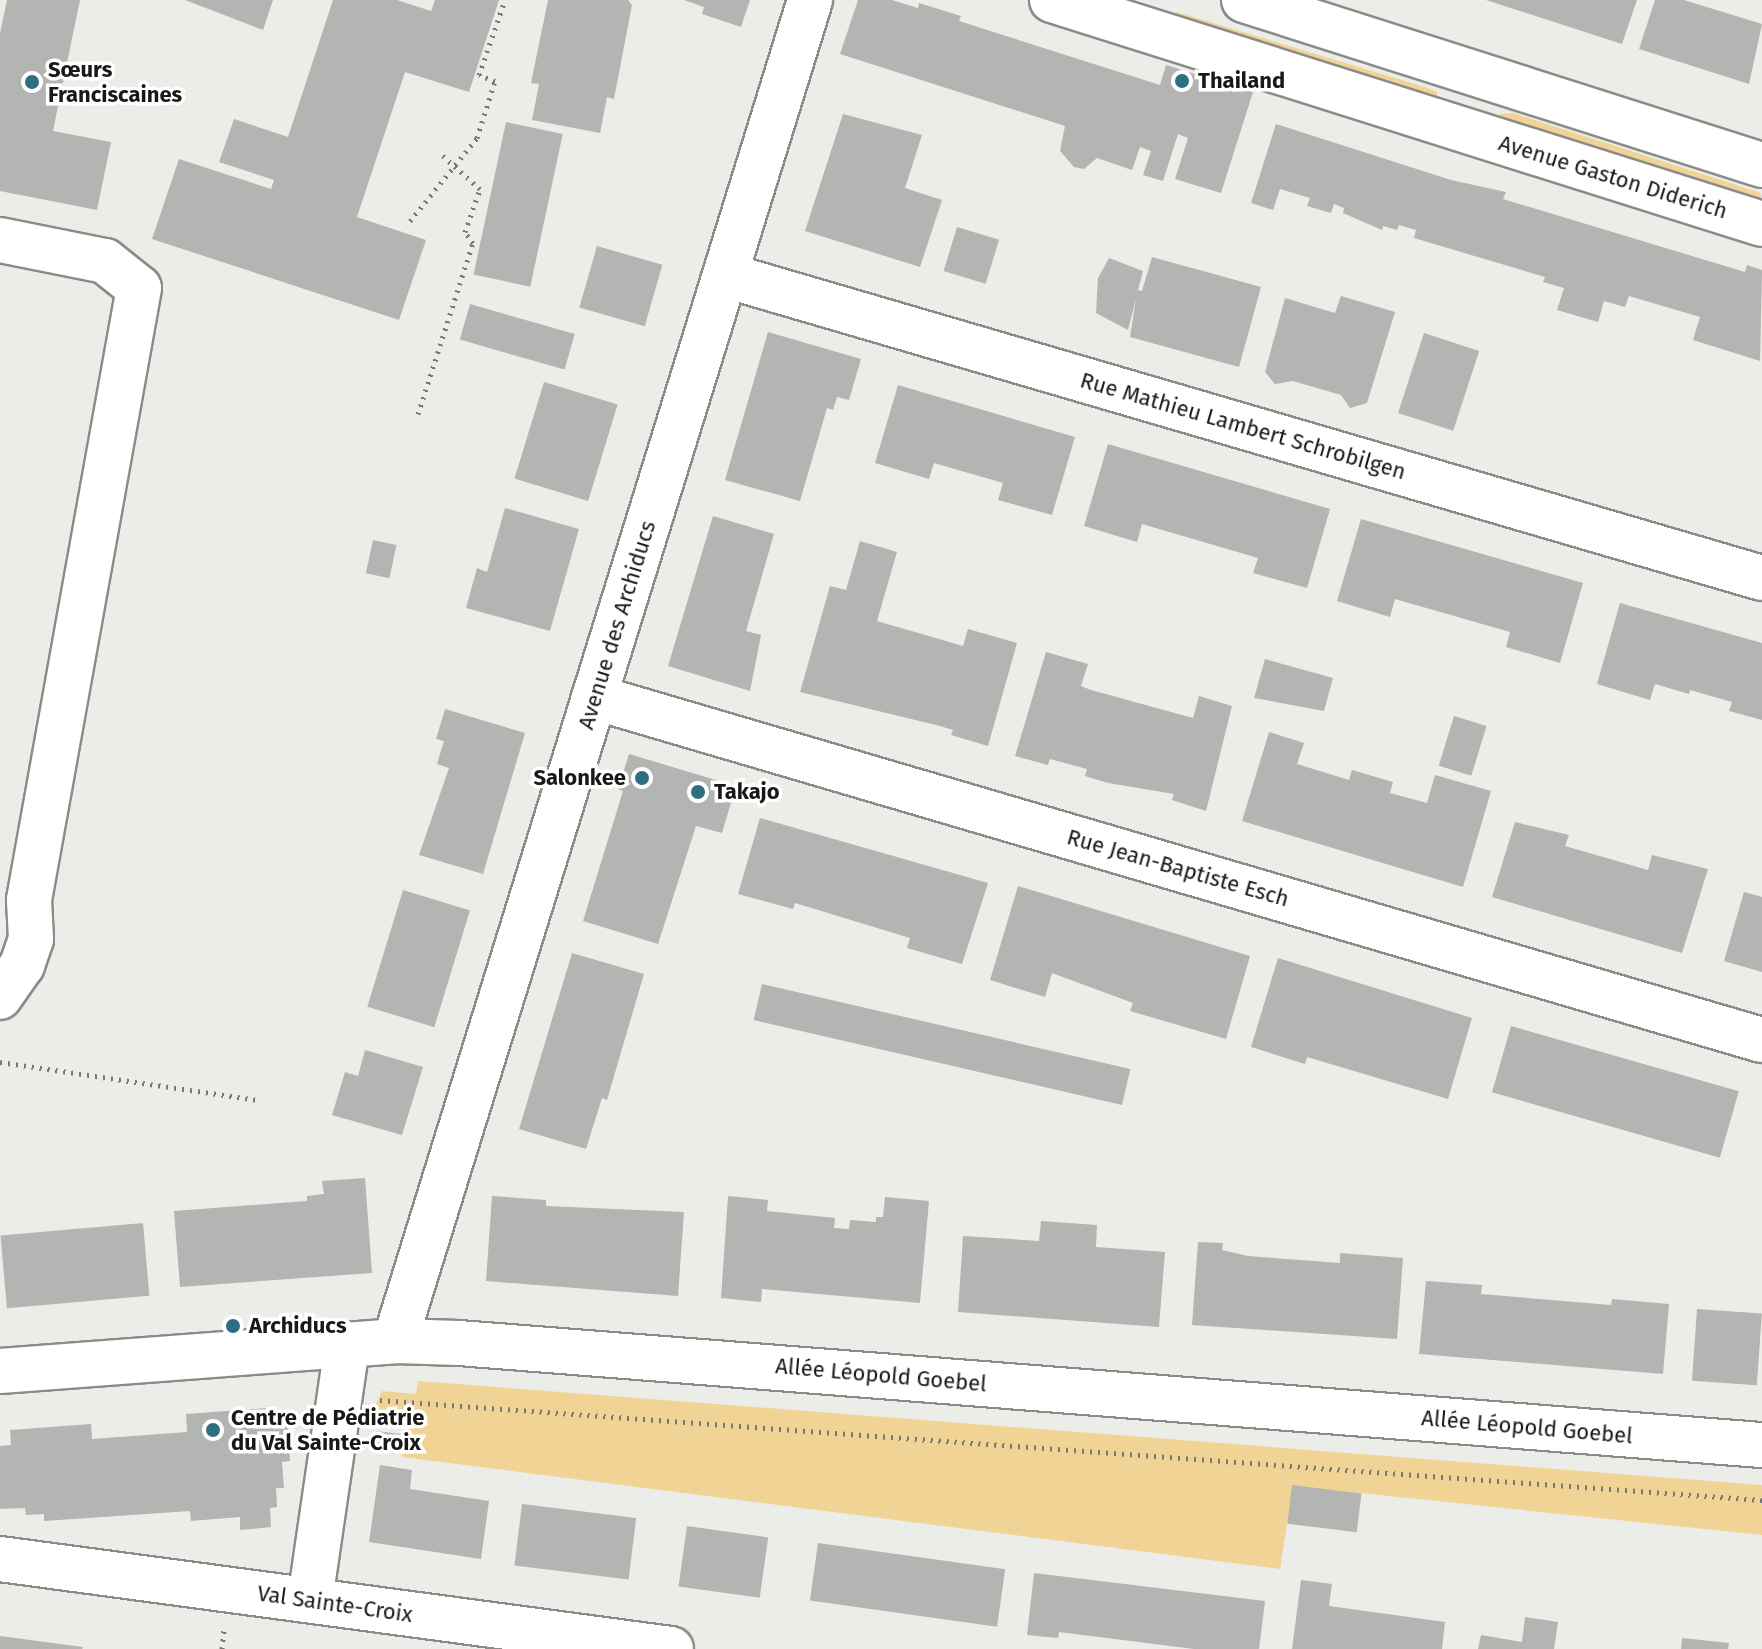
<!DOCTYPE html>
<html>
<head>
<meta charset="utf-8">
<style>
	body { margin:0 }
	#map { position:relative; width:1762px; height:1649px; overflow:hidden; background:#ebede9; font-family:"Fira Sans",sans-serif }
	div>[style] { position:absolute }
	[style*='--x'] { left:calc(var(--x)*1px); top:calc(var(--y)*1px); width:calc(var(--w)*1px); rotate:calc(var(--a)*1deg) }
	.green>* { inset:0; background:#f1d495 }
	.building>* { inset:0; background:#b2b5b2; transform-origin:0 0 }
	.path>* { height:5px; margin-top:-2.5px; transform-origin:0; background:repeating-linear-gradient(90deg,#787976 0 2px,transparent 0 8px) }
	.roads { filter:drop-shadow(2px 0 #8b8c89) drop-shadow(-2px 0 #8b8c89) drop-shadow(0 2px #8b8c89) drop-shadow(0 -2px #8b8c89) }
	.minor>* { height:44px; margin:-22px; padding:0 22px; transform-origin:22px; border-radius:22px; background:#fff }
	.dots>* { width:22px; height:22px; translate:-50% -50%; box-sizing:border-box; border:4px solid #fff; border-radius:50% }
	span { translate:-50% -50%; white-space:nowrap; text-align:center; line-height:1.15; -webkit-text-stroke:7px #fff; paint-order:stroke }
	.poi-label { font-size:22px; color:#181917; font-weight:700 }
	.left { translate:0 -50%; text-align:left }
	.right { translate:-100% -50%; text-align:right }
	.street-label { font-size:22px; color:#181917 }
</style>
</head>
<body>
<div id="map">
	<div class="green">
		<i style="clip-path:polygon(1177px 12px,1425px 87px,1437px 92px,1437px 98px,1435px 102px,1173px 16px)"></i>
		<i style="clip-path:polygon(1513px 113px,1761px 193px,1762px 205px,1500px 128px,1500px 114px)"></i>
		<i style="clip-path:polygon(418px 1381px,1762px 1485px,1762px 1535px,1293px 1486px,1280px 1569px,1256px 1566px,402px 1457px,403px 1428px,366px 1426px,382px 1391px,416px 1394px)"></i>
	</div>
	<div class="building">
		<i style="clip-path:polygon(7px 0,80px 0,53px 131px,111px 142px,97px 210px,0 191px,0 33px)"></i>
		<i style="clip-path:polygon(185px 0,273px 0,263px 30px)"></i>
		<i style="clip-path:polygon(333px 0,397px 0,431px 11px,435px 0,499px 0,469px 92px,405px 72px,357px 217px,426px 240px,399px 320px,152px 239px,179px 159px,271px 189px,274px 180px,219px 162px,234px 119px,288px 137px)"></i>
		<i style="clip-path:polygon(548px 0,628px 0,632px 5px,614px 99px,607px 97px,600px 133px,532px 120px,539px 84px,531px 83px)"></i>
		<i style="clip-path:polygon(684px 0,750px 0,741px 27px,702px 14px,704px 7px)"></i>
		<i style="clip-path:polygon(858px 0,892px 0,918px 8px,919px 3px,961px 16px,959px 21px,1160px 85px,1166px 65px,1253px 92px,1221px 193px,1175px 179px,1188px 138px,1178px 134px,1163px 181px,1143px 175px,1151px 151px,1140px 147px,1132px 170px,1097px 158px,1084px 169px,1074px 167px,1060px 151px,1065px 126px,840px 54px)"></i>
		<i style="clip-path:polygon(1486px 0,1637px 0,1622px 44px)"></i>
		<i style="clip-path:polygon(1655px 0,1684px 0,1762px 24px,1749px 84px,1639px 49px)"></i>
		<i style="clip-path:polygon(843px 114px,922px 135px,905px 188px,942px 200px,920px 267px,805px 231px)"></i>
		<i style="left:506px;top:122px;width:58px;height:156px;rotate:12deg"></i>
		<i style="clip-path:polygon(1276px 124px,1451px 180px,1506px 192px,1503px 199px,1745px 272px,1747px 265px,1762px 270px,1760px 361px,1693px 340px,1700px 317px,1629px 296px,1625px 307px,1604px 301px,1598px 322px,1557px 310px,1564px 288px,1543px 282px,1545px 277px,1414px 238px,1416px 230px,1399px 225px,1397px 230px,1383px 226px,1382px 230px,1343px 213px,1344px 208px,1334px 204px,1331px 213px,1307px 206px,1310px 198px,1280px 189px,1273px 210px,1251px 203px)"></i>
		<i style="left:957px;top:227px;width:44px;height:46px;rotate:17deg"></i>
		<i style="left:597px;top:246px;width:68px;height:64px;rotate:16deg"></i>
		<i style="clip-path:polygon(1152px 257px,1261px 287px,1239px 367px,1130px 337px,1136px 299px,1128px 330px,1096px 313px,1098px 278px,1109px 258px,1143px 271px,1138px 290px,1142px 291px)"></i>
		<i style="clip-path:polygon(1341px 296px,1395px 312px,1367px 403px,1350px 408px,1341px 395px,1293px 381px,1275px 384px,1265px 372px,1285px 298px,1335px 313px)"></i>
		<i style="left:470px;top:304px;width:109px;height:37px;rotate:16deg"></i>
		<i style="clip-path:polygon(768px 332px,861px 359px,849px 400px,837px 397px,833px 410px,827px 408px,800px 501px,725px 480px)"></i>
		<i style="left:1424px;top:333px;width:58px;height:84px;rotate:18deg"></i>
		<i style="left:544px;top:382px;width:77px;height:101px;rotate:17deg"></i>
		<i style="clip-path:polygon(898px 385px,1075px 437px,1052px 515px,998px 500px,1003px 483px,934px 463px,929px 479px,875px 463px)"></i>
		<i style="clip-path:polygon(1108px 444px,1330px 509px,1307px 588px,1253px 573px,1258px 558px,1142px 524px,1137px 542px,1084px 526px)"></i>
		<i style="clip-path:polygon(505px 508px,579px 529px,550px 631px,466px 608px,477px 568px,487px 572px)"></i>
		<i style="clip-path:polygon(713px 516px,774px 534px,746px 631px,761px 635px,750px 691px,668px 666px)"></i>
		<i style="clip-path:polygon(1361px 519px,1583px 583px,1560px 663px,1506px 647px,1510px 632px,1395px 599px,1390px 617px,1337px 601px)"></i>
		<i style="left:373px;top:540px;width:24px;height:34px;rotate:12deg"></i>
		<i style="clip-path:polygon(860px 541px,897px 552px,877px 621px,963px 646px,968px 629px,1017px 643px,988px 746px,951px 735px,953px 730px,940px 726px,800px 692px,830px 586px,846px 590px)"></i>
		<i style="clip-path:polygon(1620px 603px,1762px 643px,1762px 720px,1729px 711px,1732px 702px,1690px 690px,1689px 694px,1655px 684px,1650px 700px,1597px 684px)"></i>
		<i style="clip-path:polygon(1046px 652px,1088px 664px,1081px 686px,1091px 690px,1193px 718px,1199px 696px,1232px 706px,1206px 811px,1172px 800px,1174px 794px,1108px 783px,1085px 776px,1087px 769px,1050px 759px,1048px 765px,1015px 756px)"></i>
		<i style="clip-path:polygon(1265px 659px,1333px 678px,1324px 711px,1254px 698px)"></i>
		<i style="clip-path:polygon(445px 709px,525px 733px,483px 874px,419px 855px,449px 768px,437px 764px,444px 741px,436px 739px)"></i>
		<i style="left:1454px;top:716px;width:34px;height:52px;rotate:17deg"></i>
		<i style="clip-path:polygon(1269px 732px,1304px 743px,1297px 764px,1349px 780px,1352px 770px,1393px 782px,1390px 793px,1427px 803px,1435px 775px,1491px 791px,1463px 887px,1242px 821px)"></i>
		<i style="clip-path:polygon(629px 754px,736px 786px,722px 833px,696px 826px,658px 944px,583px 921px,623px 791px,618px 789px)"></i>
		<i style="clip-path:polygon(760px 818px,988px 883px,962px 964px,907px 948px,910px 938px,795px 903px,793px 909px,738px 894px)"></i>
		<i style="clip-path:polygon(1515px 822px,1569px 835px,1565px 846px,1648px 870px,1652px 855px,1708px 869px,1682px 953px,1492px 897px)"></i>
		<i style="clip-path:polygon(1018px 886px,1250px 956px,1226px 1039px,1130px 1011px,1133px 1003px,1052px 973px,1045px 997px,990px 980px)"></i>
		<i style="left:403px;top:890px;width:70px;height:122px;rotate:17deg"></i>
		<i style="clip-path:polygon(1744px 892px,1762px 897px,1762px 972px,1724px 961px)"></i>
		<i style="clip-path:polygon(572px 953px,644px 974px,607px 1100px,602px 1098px,586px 1149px,519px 1129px)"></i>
		<i style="clip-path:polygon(1278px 958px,1472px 1018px,1448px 1099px,1307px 1057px,1305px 1064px,1251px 1047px)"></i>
		<i style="left:762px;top:984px;width:378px;height:37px;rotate:13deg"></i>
		<i style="left:1511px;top:1026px;width:237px;height:69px;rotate:16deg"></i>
		<i style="clip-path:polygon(365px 1050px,423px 1067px,402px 1135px,332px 1115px,345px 1072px,358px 1076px)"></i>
		<i style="clip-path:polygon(365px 1178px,372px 1273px,180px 1287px,174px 1211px,307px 1201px,307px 1196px,324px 1194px,322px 1181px)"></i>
		<i style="clip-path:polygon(492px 1196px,546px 1200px,546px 1206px,684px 1212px,678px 1296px,486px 1281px)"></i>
		<i style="clip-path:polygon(728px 1196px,768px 1200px,767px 1211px,835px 1218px,834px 1228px,849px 1229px,850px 1220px,876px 1222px,876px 1217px,883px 1217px,885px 1197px,929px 1201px,920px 1303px,762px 1289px,761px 1302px,721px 1298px)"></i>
		<i style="clip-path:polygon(1041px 1221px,1097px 1225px,1096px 1247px,1165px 1252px,1159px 1327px,958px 1312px,963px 1236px,1039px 1241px)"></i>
		<i style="left:143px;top:1223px;width:73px;height:143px;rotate:85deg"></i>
		<i style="clip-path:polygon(1198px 1242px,1223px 1243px,1222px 1250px,1248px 1256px,1340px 1263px,1340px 1253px,1403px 1258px,1397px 1339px,1192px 1325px)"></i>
		<i style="clip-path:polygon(1426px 1281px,1482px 1285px,1481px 1294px,1611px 1305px,1612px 1299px,1669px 1304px,1663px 1374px,1419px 1354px)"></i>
		<i style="left:1697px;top:1309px;width:65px;height:72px;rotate:4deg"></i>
		<i style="clip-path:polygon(266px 1408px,268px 1425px,288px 1424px,290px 1461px,282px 1462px,284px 1488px,276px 1488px,277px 1507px,270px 1508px,271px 1527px,240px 1530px,240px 1517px,191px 1521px,190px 1511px,44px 1521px,44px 1514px,26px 1515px,25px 1508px,0 1509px,0 1446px,11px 1445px,10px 1430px,91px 1424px,92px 1439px,187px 1432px,186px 1414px)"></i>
		<i style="left:376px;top:1431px;width:25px;height:14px;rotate:7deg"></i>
		<i style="clip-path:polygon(380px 1465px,412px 1470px,410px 1489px,489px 1501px,481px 1559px,369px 1542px)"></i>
		<i style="left:1292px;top:1485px;width:70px;height:39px;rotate:7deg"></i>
		<i style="left:522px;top:1504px;width:115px;height:62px;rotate:7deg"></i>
		<i style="left:687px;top:1526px;width:82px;height:61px;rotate:8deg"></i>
		<i style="left:818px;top:1543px;width:189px;height:58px;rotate:8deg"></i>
		<i style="clip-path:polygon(1034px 1573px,1265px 1601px,1259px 1649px,1194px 1649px,1059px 1632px,1058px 1638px,1027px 1635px)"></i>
		<i style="clip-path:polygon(1301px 1580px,1332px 1584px,1329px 1606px,1445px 1622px,1442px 1649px,1292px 1649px)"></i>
		<i style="clip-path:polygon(1525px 1617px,1558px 1622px,1554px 1649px,1478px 1649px,1481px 1635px,1522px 1642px)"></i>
		<i style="clip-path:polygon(0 1636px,83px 1647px,82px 1649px,0 1649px)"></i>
		<i style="clip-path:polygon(1682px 1638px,1729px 1643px,1728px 1649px,1681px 1649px)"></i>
	</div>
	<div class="path">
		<i style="--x:410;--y:221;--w:107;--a:-51.1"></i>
		<i style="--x:477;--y:138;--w:60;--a:-72.5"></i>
		<i style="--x:495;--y:81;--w:17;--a:-159"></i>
		<i style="--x:479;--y:75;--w:79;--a:-70.9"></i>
		<i style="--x:418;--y:414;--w:180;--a:-72.2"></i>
		<i style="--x:473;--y:243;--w:14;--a:-126"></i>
		<i style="--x:465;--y:232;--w:46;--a:-70.8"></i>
		<i style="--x:480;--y:189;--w:50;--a:-138.3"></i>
		<i style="--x:0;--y:1062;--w:259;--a:8.4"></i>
		<i style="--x:380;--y:1400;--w:1386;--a:4.14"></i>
		<i style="--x:222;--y:1649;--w:19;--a:-84"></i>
	</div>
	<div class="roads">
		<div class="minor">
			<i style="--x:1052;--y:0;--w:744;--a:17.51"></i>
			<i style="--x:1244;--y:0;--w:544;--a:17.67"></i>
			<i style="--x:0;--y:240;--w:107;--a:11.3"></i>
			<i style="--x:105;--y:261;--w:43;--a:38.5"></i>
			<i style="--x:139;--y:288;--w:622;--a:100.19"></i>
			<i style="--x:29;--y:900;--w:39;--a:87"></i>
			<i style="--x:31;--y:939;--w:28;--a:109"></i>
			<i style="--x:22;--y:965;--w:39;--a:125"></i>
			<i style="--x:725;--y:275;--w:1080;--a:16.29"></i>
			<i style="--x:594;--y:697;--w:1217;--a:16.37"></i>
			<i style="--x:395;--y:1341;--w:1404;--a:-72.8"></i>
			<i style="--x:0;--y:1371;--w:396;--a:-4.3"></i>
			<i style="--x:395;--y:1341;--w:64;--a:1.8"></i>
			<i style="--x:459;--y:1343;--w:1307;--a:4.48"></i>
			<i style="--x:0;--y:1559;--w:677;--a:7.64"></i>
			<i style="--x:310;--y:1600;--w:258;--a:-81.7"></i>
		</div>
	</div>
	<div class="dots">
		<i style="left:1182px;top:81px;background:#2e6f82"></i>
		<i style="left:32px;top:82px;background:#2e6f82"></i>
		<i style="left:642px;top:778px;background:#2e6f82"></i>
		<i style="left:698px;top:792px;background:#2e6f82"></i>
		<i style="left:233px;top:1326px;background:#2e6f82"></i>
		<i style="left:213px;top:1430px;background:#2e6f82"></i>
	</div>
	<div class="poi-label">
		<span class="left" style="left:48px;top:82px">Sœurs<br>Franciscaines</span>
		<span class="left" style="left:1198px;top:81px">Thailand</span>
		<span class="right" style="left:626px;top:778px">Salonkee</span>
		<span class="left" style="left:714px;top:792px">Takajo</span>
		<span class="left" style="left:249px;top:1326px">Archiducs</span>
		<span class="left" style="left:231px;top:1430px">Centre de Pédiatrie<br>du Val Sainte-Croix</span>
	</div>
	<div class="street-label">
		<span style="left:1613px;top:177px;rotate:17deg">Avenue Gaston Diderich</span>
		<span style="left:1243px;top:426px;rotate:16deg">Rue Mathieu Lambert Schrobilgen</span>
		<span style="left:617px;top:625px;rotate:-73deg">Avenue des Archiducs</span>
		<span style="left:1178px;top:868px;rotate:16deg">Rue Jean-Baptiste Esch</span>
		<span style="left:881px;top:1375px;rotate:5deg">Allée Léopold Goebel</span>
		<span style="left:1527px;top:1427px;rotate:5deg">Allée Léopold Goebel</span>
		<span style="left:335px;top:1604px;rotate:8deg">Val Sainte-Croix</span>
	</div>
</div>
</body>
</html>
